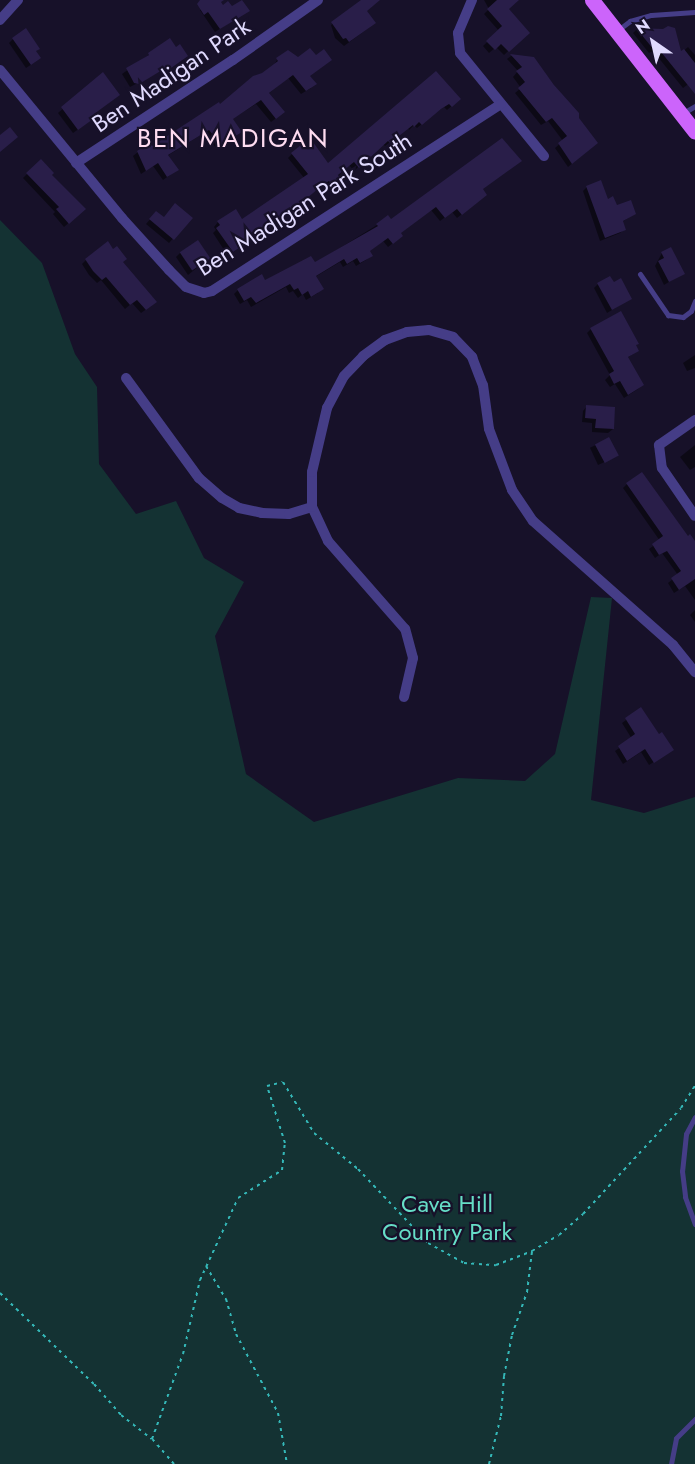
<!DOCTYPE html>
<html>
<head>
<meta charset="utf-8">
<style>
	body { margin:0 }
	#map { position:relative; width:695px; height:1464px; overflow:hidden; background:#171129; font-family:Jost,sans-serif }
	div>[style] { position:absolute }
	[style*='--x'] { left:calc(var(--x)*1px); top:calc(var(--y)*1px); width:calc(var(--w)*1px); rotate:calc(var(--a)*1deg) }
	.green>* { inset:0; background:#143233 }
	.shadow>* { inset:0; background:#0007; transform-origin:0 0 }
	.building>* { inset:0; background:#291e49; transform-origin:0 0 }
	.path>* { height:2px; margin-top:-1px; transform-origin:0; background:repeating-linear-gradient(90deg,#34b8b8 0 3px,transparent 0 7.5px) }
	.service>* { height:5px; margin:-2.5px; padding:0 2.5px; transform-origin:2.5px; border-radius:2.5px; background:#453d87 }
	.minor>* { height:10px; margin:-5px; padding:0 5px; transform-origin:5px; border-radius:5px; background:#453d87 }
	.primary>* { height:15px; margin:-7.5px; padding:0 7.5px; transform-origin:7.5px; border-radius:7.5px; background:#cc64fb }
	span { translate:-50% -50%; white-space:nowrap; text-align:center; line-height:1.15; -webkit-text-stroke:4.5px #171129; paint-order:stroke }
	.street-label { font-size:24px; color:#e0dafe }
	.park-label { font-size:24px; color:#66dec7 }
	.neighbourhood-label { font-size:26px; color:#fedcf0; letter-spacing:1.5px }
	.north { position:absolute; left:623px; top:12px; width:60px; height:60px; -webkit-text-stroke:4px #171129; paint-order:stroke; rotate:326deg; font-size:16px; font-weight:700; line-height:24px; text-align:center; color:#e0dafe }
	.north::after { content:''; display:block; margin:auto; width:21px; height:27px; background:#e0dafe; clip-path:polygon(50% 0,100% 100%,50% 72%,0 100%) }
</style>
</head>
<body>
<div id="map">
	<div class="green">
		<i style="clip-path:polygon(0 220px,42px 263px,75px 354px,97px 387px,99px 464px,136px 514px,176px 501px,204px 558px,244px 582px,215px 636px,246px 774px,314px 822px,458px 778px,525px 781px,555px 754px,591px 597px,612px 598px,591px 800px,644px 813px,695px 797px,695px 1464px,0 1464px)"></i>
	</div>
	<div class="shadow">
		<i style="clip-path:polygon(213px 0,217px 0,223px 7px,248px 11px,215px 32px,200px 10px)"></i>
		<i style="clip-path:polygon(364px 0,379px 0,366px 11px,370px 27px,344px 46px,335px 38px,331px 25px)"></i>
		<i style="clip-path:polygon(484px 0,517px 0,507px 9px,528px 32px,504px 55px,496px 47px,489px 53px,483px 46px,499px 31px,484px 14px,489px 9px)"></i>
		<i style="clip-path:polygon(636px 30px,664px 31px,680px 54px,688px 47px,695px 55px,695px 79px,683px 88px,653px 51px,649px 53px,633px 33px)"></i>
		<i style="clip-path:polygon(13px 39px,34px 51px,35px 62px,26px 68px,9px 43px)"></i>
		<i style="clip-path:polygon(170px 40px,182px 60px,130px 87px,122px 74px)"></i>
		<i style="clip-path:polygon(511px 56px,534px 58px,578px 118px,592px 147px,568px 167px,555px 148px,563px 141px,548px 121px,541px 125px,515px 93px,521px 88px,513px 77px,518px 71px,507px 59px)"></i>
		<i style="clip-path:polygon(277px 60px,309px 77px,311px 88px,301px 94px,288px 78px,268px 94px,279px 116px,271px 122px,256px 104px,232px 119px,240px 132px,236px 136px,216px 148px,204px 133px,167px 156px,177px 170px,163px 180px,153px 166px,141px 174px,133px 156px,138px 152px,152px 148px,220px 107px,274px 65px)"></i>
		<i style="clip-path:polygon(436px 73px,455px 103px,447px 110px,444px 107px,435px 113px,417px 128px,414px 125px,409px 130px,408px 128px,385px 146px,383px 144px,354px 171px,349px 165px,327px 187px,324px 184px,228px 256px,213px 233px,216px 230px,214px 227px,218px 222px,242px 221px,305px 179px,288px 158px,292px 154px,328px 165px)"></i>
		<i style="clip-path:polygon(103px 74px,90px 121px,73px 133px,58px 113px)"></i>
		<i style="clip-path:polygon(40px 161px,80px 213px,64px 227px,53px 214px,55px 212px,23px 178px)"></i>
		<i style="clip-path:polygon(587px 187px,616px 207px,634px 214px,622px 222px,625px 229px,620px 233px,600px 241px,583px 191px)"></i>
		<i style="clip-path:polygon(482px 190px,481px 199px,457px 218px,452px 212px,440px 221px,431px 210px,400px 233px,397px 240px,388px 247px,383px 241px,368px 252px,371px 256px,366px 260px,356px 266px,353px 261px,343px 267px,340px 262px,315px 277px,318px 293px,306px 300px,303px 294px,298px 298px,293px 291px,289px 293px,286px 287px,251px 307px,247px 300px,240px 304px,234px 294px,238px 290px,314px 264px,377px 225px)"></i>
		<i style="clip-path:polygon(152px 217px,163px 219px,191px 218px,169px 243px,146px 224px)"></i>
		<i style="clip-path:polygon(180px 253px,204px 262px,188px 275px,176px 257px)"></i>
		<i style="clip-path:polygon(662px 253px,683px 273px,664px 285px,655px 266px)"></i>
		<i style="clip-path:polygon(86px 260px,121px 263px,151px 306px,141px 313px,132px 303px,125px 309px,101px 280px,97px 283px,89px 275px,82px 264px)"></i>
		<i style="clip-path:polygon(598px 284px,630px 299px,607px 313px,594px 288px)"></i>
		<i style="clip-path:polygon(591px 329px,634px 346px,637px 351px,627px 358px,642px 385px,638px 389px,624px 398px,615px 384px,610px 387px,605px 380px,610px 375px,587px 333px)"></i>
		<i style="clip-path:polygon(695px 355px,695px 368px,687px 371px,683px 363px)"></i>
		<i style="clip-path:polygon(587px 406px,613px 429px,608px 433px,592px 432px,592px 423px,582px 422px,583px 411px)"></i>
		<i style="left:609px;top:439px;width:19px;height:21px;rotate:65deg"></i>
		<i style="clip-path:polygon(695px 445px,695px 467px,690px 470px,680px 457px)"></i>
		<i style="clip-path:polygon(627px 484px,695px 545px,695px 600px,685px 586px,674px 593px,668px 583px,678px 575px,662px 553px,655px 558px,649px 549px,660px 541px,623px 488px)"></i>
		<i style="clip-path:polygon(695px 610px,695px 622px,690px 615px)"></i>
		<i style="clip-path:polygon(641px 709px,668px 753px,649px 765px,641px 752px,623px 764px,615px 751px,632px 739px,622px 723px)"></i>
	</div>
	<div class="building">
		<i style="clip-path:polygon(200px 0,224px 0,221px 2px,223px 5px,228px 1px,232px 6px,242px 0,250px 11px,220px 29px,208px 12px,204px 15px,197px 4px)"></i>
		<i style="clip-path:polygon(361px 0,380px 0,367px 11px,376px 23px,349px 42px,346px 38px,343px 39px,331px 22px)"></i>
		<i style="clip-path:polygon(497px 0,519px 0,509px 9px,530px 33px,509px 52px,501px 44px,495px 50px,486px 41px,502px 26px,487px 9px)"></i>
		<i style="clip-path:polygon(668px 26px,675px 28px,681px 51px,684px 49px,695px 63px,695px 94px,657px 47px,654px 50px,636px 28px,663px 29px)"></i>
		<i style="clip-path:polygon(26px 28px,40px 49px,36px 51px,41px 58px,31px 65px,12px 38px)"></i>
		<i style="clip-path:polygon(170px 38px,176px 47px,180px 44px,188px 56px,171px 68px,169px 66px,139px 84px,134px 83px,126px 68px,149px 55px,148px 53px)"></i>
		<i style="clip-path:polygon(310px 48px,316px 55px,324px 49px,332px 60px,310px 76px,317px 84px,306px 91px,293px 75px,269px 93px,285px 112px,276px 119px,261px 100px,233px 119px,242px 132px,221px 145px,209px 130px,168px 155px,179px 170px,167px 177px,158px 163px,146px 171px,137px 151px,150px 142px,152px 146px,219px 102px,220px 104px,253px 76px,262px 73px,278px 61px,276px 58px,288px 50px,298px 57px)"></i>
		<i style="clip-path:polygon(510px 54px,534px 57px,554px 85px,579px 113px,579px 118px,598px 143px,572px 164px,558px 143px,567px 136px,552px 118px,546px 122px,518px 88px,525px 82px,516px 71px,522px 67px)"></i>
		<i style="clip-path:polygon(436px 71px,461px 99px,452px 107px,449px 104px,441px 109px,422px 125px,419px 122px,414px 127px,413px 125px,390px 143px,388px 141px,359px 168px,354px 162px,338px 175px,340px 178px,331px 184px,329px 181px,324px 184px,278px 222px,233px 252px,216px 228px,220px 225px,217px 221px,236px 209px,242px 219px,308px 174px,291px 153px,301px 145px,304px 149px,313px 142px,328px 163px)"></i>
		<i style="clip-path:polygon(103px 72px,120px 95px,94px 114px,96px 117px,78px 130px,61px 107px)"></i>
		<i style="clip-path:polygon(10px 127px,18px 137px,0 152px,0 135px)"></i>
		<i style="clip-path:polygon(502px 138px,522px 161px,483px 189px,487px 195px,462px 215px,457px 209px,445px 218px,436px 207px,401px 233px,403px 236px,393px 244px,388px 238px,370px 251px,373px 256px,360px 263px,357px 258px,347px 264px,344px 259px,316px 276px,324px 289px,311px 297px,308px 291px,302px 295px,298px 288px,294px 290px,290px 284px,256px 303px,251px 297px,244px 301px,237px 289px,262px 274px,265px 280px,311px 256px,315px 262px,378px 226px,376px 224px,388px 215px,391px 219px)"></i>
		<i style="clip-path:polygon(41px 159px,54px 173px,52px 175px,86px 209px,69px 224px,56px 209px,59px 207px,26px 173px)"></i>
		<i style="clip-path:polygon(601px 180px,608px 199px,613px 196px,617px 205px,631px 200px,636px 214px,623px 221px,626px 230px,605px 238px,586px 186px)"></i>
		<i style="clip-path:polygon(175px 203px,193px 218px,174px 240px,149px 219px,156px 211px,164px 217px)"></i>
		<i style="left:198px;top:240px;width:22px;height:22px;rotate:56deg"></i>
		<i style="clip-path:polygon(108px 241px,113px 249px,117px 246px,127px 259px,123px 262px,157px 302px,146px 310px,137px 300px,130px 305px,106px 277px,102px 280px,93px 271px,85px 259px)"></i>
		<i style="clip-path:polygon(671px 247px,685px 274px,669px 282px,658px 261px,664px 258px,661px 252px)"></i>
		<i style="clip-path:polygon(610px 276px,614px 282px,621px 278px,632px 299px,612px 310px,597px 283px)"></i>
		<i style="clip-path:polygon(621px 311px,639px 344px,636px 345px,639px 351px,628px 357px,644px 385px,628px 395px,620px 381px,614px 384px,609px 374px,614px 371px,590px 328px)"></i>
		<i style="clip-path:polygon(586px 405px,615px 407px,614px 429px,595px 428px,596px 419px,585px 418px)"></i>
		<i style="left:609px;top:437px;width:21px;height:16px;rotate:62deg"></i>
		<i style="clip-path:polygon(642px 472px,688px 536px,690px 534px,695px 541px,695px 579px,679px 590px,671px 578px,681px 571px,667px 551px,659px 555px,652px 544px,663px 536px,626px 483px)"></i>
		<i style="clip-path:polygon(641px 707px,659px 734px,662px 732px,674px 750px,654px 763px,645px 749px,627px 761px,618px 746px,635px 734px,625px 718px)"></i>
	</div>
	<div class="path">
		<i style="--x:206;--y:1266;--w:39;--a:59"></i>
		<i style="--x:226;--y:1299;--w:36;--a:74"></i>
		<i style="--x:236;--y:1334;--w:89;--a:62"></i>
		<i style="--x:278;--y:1413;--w:52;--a:80"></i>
		<i style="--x:0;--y:1293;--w:131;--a:44.1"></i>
		<i style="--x:94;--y:1384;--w:41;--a:48.9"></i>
		<i style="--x:121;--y:1415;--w:39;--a:38"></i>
		<i style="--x:174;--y:1464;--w:33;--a:-131"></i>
		<i style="--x:152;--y:1439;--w:90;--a:-70"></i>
		<i style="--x:183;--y:1354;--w:76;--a:-77.1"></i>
		<i style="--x:200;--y:1280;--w:90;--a:-65.1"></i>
		<i style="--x:238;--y:1198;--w:52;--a:-32.5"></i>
		<i style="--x:282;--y:1170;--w:27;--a:-84"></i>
		<i style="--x:285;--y:1143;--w:60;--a:-107.5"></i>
		<i style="--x:267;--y:1086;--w:16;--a:-14"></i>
		<i style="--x:283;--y:1082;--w:60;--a:58.7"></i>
		<i style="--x:314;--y:1133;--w:57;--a:39.3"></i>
		<i style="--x:358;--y:1169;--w:102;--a:46.6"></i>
		<i style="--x:428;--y:1243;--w:41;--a:29.1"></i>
		<i style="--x:464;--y:1263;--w:32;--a:4"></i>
		<i style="--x:496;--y:1265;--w:39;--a:-21"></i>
		<i style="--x:532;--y:1251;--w:31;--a:-31"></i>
		<i style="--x:559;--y:1235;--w:32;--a:-41"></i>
		<i style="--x:583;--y:1214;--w:144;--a:-47.2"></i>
		<i style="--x:681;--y:1108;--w:26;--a:-58"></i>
		<i style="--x:489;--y:1464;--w:49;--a:-76"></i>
		<i style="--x:501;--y:1416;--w:40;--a:-85.7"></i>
		<i style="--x:504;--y:1376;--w:42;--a:-79"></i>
		<i style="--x:512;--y:1335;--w:46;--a:-70.8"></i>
		<i style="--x:527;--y:1292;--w:41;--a:-83"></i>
	</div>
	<div class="service">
		<i style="--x:618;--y:30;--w:15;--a:-37"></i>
		<i style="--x:630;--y:21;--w:22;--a:-16"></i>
		<i style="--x:651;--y:15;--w:44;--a:-3.9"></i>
		<i style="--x:683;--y:113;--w:14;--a:-30"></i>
		<i style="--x:640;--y:274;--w:50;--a:55.7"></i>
		<i style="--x:668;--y:315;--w:15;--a:8"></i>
		<i style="--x:683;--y:317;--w:10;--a:-37"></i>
		<i style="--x:691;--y:311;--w:11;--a:-68"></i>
		<i style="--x:695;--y:1117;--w:19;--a:118"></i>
		<i style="--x:686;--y:1134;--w:37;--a:96"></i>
		<i style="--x:682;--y:1171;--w:26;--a:83"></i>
		<i style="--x:685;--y:1197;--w:29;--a:70"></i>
		<i style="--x:671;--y:1464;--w:26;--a:-79"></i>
		<i style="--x:676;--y:1438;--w:27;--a:-45"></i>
	</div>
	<div class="minor">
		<i style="--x:472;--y:0;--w:36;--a:113"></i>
		<i style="--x:458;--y:33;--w:20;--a:84"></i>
		<i style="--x:460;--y:53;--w:133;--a:50.8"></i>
		<i style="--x:0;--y:20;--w:27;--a:-48"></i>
		<i style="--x:0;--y:70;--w:192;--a:50.5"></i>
		<i style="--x:122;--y:218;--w:70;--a:47.9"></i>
		<i style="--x:169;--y:270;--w:24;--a:45"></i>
		<i style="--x:186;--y:287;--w:19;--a:18"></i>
		<i style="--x:204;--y:293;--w:8;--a:-14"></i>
		<i style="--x:212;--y:291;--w:344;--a:-32.9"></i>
		<i style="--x:76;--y:163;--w:188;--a:-33.3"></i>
		<i style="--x:233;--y:60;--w:104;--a:-35.2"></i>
		<i style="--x:126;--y:378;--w:124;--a:53.9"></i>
		<i style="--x:199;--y:478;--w:30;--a:41"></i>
		<i style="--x:222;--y:498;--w:20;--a:30"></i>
		<i style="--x:239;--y:508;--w:24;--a:12"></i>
		<i style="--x:262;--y:513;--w:27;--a:2"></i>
		<i style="--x:289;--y:514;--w:24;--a:-17"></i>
		<i style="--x:695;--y:420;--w:44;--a:145.2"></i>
		<i style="--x:659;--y:445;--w:23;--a:83"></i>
		<i style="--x:662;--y:468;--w:58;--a:55.5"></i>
		<i style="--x:404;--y:697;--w:40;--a:-77"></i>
		<i style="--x:413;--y:658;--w:30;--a:-105"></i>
		<i style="--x:405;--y:629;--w:117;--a:-131.2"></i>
		<i style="--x:328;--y:541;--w:38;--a:-115"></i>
		<i style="--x:312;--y:507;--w:35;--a:-90"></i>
		<i style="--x:312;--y:472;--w:66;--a:-76.8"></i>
		<i style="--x:327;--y:408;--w:36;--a:-62"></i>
		<i style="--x:344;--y:376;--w:28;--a:-46"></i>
		<i style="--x:363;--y:356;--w:27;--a:-36"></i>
		<i style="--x:385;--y:340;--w:23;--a:-20"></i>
		<i style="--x:407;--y:332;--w:22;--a:-5"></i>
		<i style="--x:429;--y:330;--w:25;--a:16"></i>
		<i style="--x:453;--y:337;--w:28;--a:46"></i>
		<i style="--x:472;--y:357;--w:30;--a:69"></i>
		<i style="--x:483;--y:385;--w:44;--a:82.2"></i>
		<i style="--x:489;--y:429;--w:65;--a:69.3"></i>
		<i style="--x:512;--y:490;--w:37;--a:56"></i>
		<i style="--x:533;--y:521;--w:187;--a:41.5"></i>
		<i style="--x:673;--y:645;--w:35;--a:51"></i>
	</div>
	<div class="primary">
		<i style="--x:592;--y:0;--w:167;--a:52"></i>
	</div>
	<div class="street-label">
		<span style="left:171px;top:75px;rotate:-34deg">Ben Madigan Park</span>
		<span style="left:304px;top:204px;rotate:-32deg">Ben Madigan Park South</span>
	</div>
	<div class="park-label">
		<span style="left:447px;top:1218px">Cave Hill<br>Country Park</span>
	</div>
	<div class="neighbourhood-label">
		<span style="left:233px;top:139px">BEN MADIGAN</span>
	</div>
	<div class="north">N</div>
</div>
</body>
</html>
